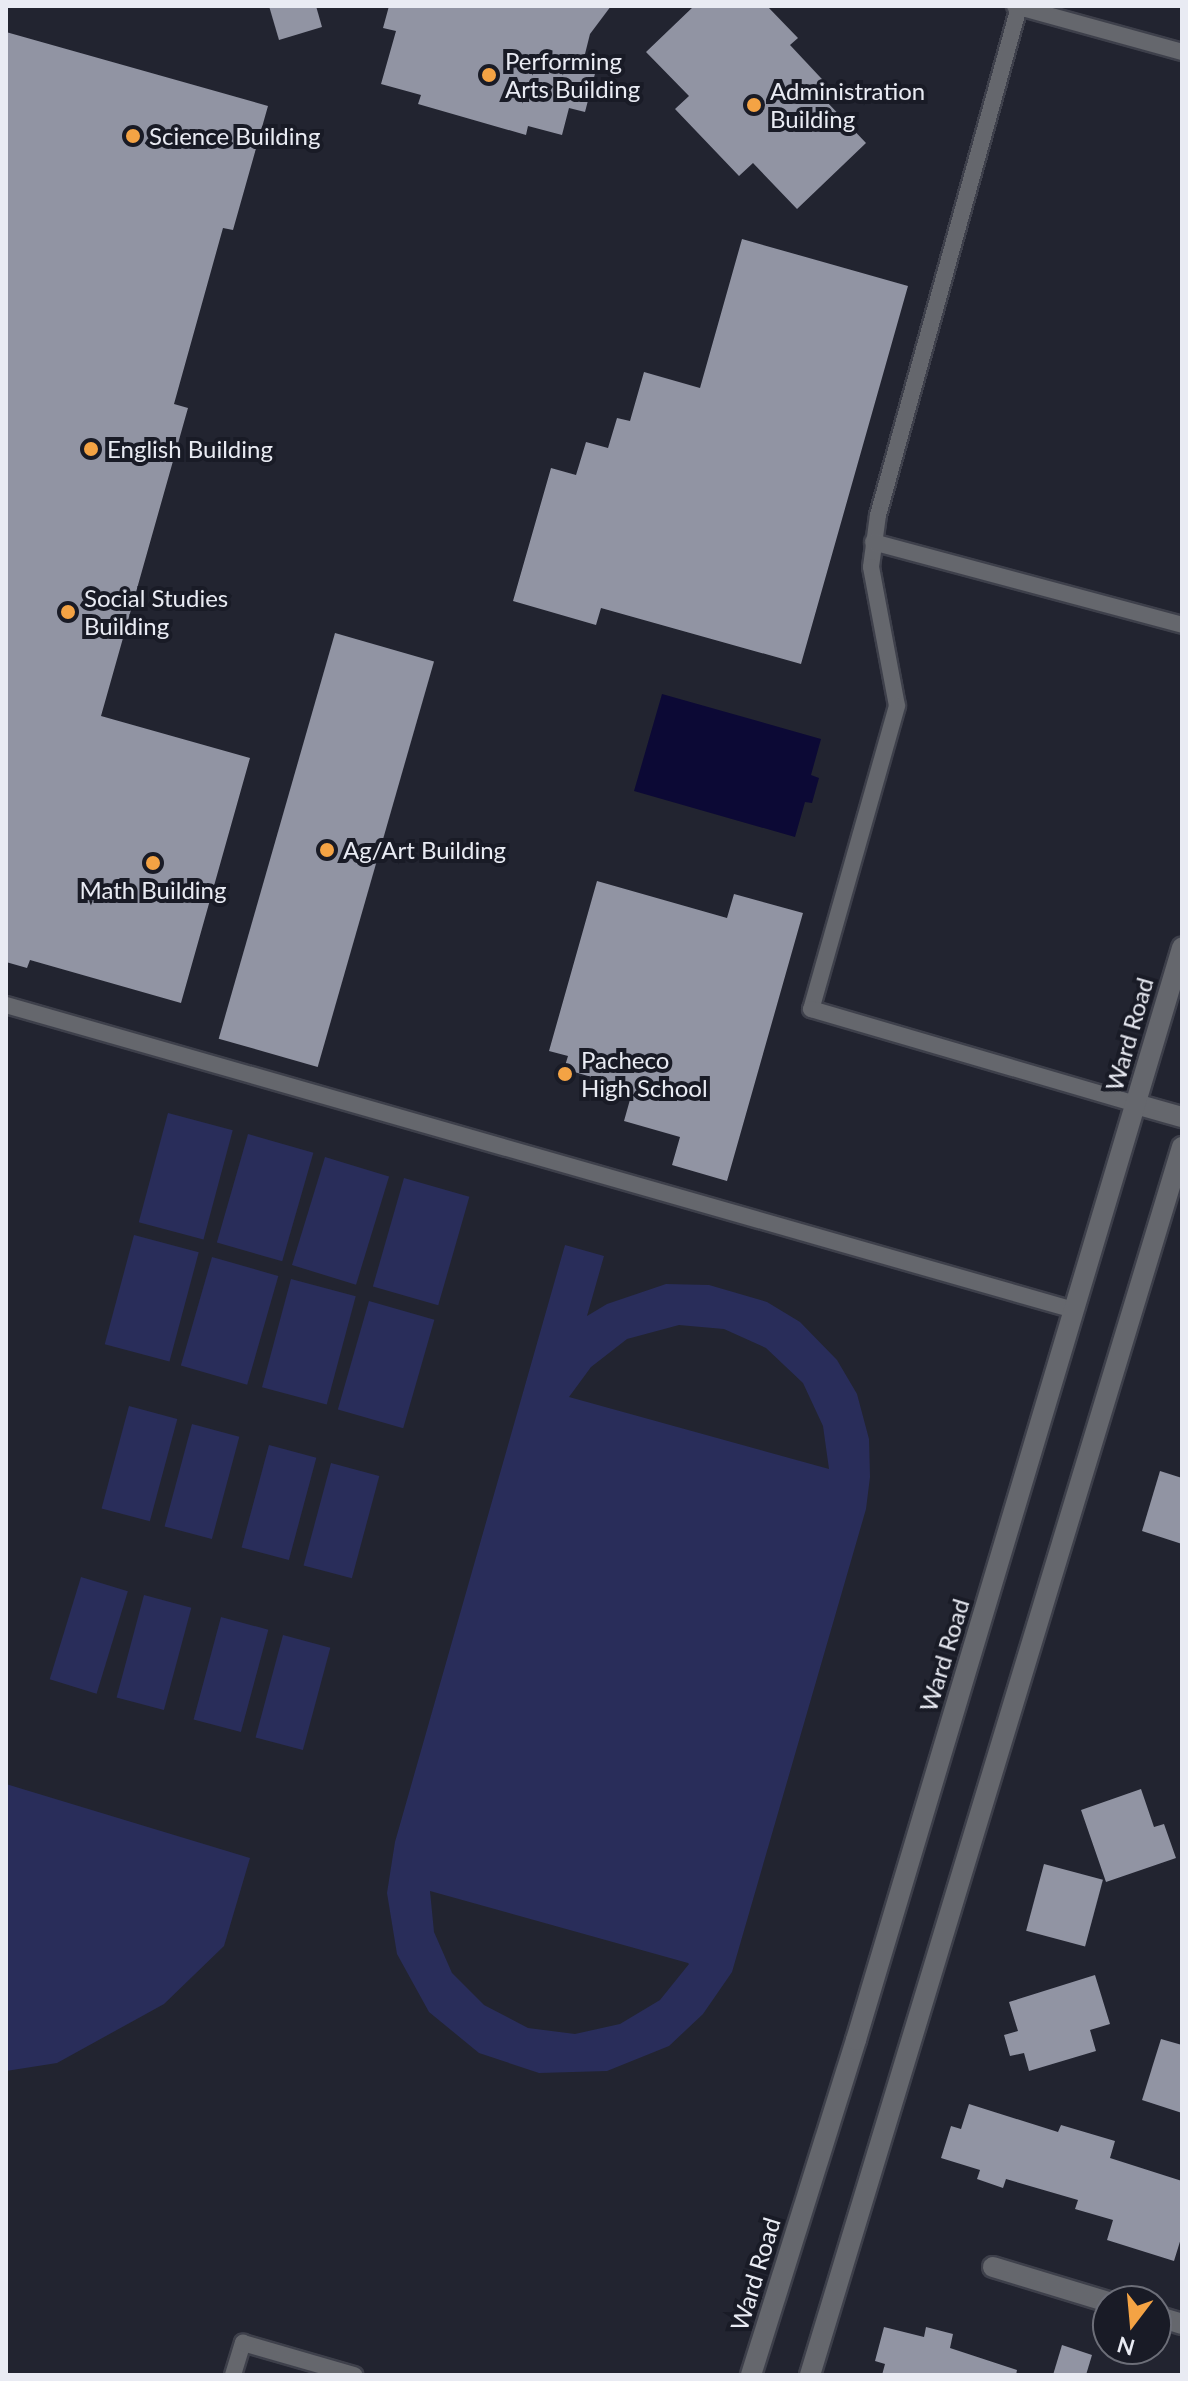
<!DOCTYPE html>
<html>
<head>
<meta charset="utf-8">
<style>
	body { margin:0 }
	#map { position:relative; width:1188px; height:2381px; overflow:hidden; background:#222430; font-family:Lato,sans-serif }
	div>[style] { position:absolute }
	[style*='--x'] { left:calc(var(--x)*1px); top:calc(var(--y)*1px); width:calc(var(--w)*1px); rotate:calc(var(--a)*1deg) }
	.green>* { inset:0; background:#292d5a; transform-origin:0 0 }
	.water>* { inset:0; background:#0c0935 }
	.building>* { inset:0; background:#9194a3; transform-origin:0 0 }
	.roads { filter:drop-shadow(2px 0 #3e404b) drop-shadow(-2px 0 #3e404b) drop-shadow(0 2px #3e404b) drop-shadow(0 -2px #3e404b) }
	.service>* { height:16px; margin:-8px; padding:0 8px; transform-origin:8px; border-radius:8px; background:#65676d }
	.minor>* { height:20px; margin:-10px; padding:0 10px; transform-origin:10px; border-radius:10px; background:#65676d }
	.dots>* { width:22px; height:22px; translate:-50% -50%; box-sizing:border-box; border:4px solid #191b26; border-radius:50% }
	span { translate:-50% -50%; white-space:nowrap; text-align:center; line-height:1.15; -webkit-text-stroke:8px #191b26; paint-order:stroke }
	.poi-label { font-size:24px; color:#e9ebf3 }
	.left { translate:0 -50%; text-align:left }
	.street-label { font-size:24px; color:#e9ebf3 }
	.frame { position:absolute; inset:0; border:8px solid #e9ebf3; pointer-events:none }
	.north { position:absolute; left:1092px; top:2285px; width:80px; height:80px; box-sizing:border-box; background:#191b26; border:2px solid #6c6e78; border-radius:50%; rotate:196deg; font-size:22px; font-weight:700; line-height:32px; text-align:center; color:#e9ebf3 }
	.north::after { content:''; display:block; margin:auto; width:28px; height:36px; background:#f4a344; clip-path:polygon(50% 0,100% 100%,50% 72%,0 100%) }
</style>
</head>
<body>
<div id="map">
	<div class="green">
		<i style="left:168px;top:1113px;width:67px;height:113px;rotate:15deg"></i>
		<i style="left:248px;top:1134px;width:68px;height:113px;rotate:16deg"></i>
		<i style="left:325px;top:1157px;width:67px;height:113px;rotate:17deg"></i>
		<i style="left:404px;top:1178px;width:68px;height:113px;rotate:16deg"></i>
		<i style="left:134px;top:1235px;width:67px;height:113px;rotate:15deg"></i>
		<i style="clip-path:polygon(evenodd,565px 1245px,604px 1256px,587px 1316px,607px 1304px,666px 1284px,709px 1285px,767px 1302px,800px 1322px,837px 1360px,857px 1394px,869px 1439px,870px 1477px,866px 1509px,732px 1972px,703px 2014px,669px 2046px,607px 2071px,539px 2073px,479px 2053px,429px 2012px,397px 1954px,387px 1893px,395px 1842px,565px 1245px,679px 1325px,724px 1329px,766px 1348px,803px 1383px,823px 1426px,829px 1469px,569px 1397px,591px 1367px,627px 1339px,679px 1325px,565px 1245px,430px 1891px,688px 1963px,689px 1964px,660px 2000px,620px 2024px,575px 2034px,528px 2028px,484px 2005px,452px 1973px,434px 1932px,430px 1891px)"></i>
		<i style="left:212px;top:1257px;width:69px;height:113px;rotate:16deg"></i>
		<i style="left:291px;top:1279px;width:67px;height:112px;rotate:15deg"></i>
		<i style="left:369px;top:1301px;width:68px;height:113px;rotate:16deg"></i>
		<i style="left:129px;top:1406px;width:50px;height:106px;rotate:15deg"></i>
		<i style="left:192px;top:1424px;width:49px;height:106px;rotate:15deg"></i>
		<i style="left:269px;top:1445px;width:49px;height:106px;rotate:15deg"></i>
		<i style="left:331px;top:1463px;width:50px;height:106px;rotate:15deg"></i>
		<i style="left:81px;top:1577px;width:49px;height:107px;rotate:17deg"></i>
		<i style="left:144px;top:1595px;width:49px;height:106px;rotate:15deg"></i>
		<i style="left:221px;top:1617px;width:49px;height:106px;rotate:15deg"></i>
		<i style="left:283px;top:1635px;width:49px;height:106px;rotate:15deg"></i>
		<i style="clip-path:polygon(6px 1784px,250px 1858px,224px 1946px,164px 2004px,57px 2063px,6px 2071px)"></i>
	</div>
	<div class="water">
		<i style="clip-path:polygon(662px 694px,821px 739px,811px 775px,819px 778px,812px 803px,805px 802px,795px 837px,634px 791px)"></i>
	</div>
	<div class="building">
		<i style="clip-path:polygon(269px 6px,316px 6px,322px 27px,279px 40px)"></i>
		<i style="clip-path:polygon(389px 6px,611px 6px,590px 34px,583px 62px,597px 66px,585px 112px,569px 108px,562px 135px,528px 126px,526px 135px,418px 104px,421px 95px,381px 84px,396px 31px,383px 28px)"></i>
		<i style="clip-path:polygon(694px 6px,767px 6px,798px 38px,790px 45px,835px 93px,826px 101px,866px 143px,797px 209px,753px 163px,739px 176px,675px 109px,689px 96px,646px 52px)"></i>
		<i style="clip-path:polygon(6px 32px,268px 106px,233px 230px,223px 228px,174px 404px,188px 408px,101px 716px,250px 758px,181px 1003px,30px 960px,27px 968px,6px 962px)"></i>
		<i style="clip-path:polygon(742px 239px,908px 286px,801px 664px,601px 608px,596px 625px,513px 601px,551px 468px,576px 475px,586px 442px,608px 448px,617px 418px,630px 421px,644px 372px,700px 388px)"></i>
		<i style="left:335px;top:633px;width:103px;height:422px;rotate:16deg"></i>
		<i style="clip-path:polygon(597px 881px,727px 918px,734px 894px,803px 913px,727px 1181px,672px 1165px,680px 1137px,624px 1121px,633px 1089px,564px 1069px,568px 1056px,549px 1051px)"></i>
		<i style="clip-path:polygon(1160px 1471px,1182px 1478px,1182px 1544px,1142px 1531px)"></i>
		<i style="clip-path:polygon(1141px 1789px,1154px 1827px,1164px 1824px,1176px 1858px,1106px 1882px,1081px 1810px)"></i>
		<i style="left:1044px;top:1864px;width:61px;height:69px;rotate:15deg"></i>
		<i style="clip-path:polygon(1095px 1975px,1110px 2024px,1090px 2030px,1096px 2051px,1029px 2071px,1024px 2053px,1010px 2056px,1004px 2035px,1018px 2031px,1009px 2002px)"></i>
		<i style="clip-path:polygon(1161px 2039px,1182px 2045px,1182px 2113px,1142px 2100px)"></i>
		<i style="clip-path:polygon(969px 2104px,1058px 2132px,1061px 2125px,1115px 2141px,1110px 2158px,1182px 2181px,1182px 2235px,1174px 2261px,1107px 2240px,1113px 2220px,1075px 2209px,1078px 2200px,1006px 2179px,1003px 2188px,977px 2179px,980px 2170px,941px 2158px,951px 2126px,961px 2129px)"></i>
		<i style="clip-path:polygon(884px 2327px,924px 2337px,926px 2327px,953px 2334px,950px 2348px,1017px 2370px,1016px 2375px,882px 2375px,885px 2364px,875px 2361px)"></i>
		<i style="clip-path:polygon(1062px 2345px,1092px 2355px,1086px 2375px,1053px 2375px)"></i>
	</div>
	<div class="roads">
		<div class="service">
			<i style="--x:1015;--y:6;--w:173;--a:15.4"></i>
			<i style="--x:1019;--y:7;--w:527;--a:105.51"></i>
			<i style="--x:878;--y:515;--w:52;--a:97.7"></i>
			<i style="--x:871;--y:567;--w:141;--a:79.4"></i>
			<i style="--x:897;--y:706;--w:315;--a:105.8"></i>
			<i style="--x:811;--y:1009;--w:339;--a:16.3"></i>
			<i style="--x:873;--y:542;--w:320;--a:15"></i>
			<i style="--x:6;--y:1005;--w:1111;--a:15.94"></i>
			<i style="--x:233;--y:2375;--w:34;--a:-73"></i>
			<i style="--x:243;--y:2343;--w:116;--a:16.1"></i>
		</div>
		<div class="minor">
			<i style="--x:1136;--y:1104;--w:48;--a:15.8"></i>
			<i style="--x:993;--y:2267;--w:120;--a:16.9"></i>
			<i style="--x:1156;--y:2316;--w:27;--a:17"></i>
			<i style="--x:751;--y:2375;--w:351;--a:-72.6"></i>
			<i style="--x:856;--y:2040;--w:1140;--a:-73.38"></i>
			<i style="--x:810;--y:2375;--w:1283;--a:-73.15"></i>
		</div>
	</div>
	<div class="dots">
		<i style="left:489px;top:75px;background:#f4a344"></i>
		<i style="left:754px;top:105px;background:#f4a344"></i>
		<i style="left:133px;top:136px;background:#f4a344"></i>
		<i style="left:91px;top:449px;background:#f4a344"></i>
		<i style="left:68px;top:612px;background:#f4a344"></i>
		<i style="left:327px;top:850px;background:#f4a344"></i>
		<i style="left:153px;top:863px;background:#f4a344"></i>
		<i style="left:565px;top:1074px;background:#f4a344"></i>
	</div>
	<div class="poi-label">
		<span class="left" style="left:505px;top:75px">Performing<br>Arts Building</span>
		<span class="left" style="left:770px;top:105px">Administration<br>Building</span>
		<span class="left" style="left:149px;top:136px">Science Building</span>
		<span class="left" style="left:107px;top:449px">English Building</span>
		<span class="left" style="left:84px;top:612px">Social Studies<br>Building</span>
		<span class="left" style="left:343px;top:850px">Ag/Art Building</span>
		<span style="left:153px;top:890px">Math Building</span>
		<span class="left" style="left:581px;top:1074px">Pacheco<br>High School</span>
	</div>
	<div class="street-label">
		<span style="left:1129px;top:1034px;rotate:-74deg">Ward Road</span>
		<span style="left:944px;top:1655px;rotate:-73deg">Ward Road</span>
		<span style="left:755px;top:2274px;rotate:-73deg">Ward Road</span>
	</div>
	<div class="frame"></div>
	<div class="north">N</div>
</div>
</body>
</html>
